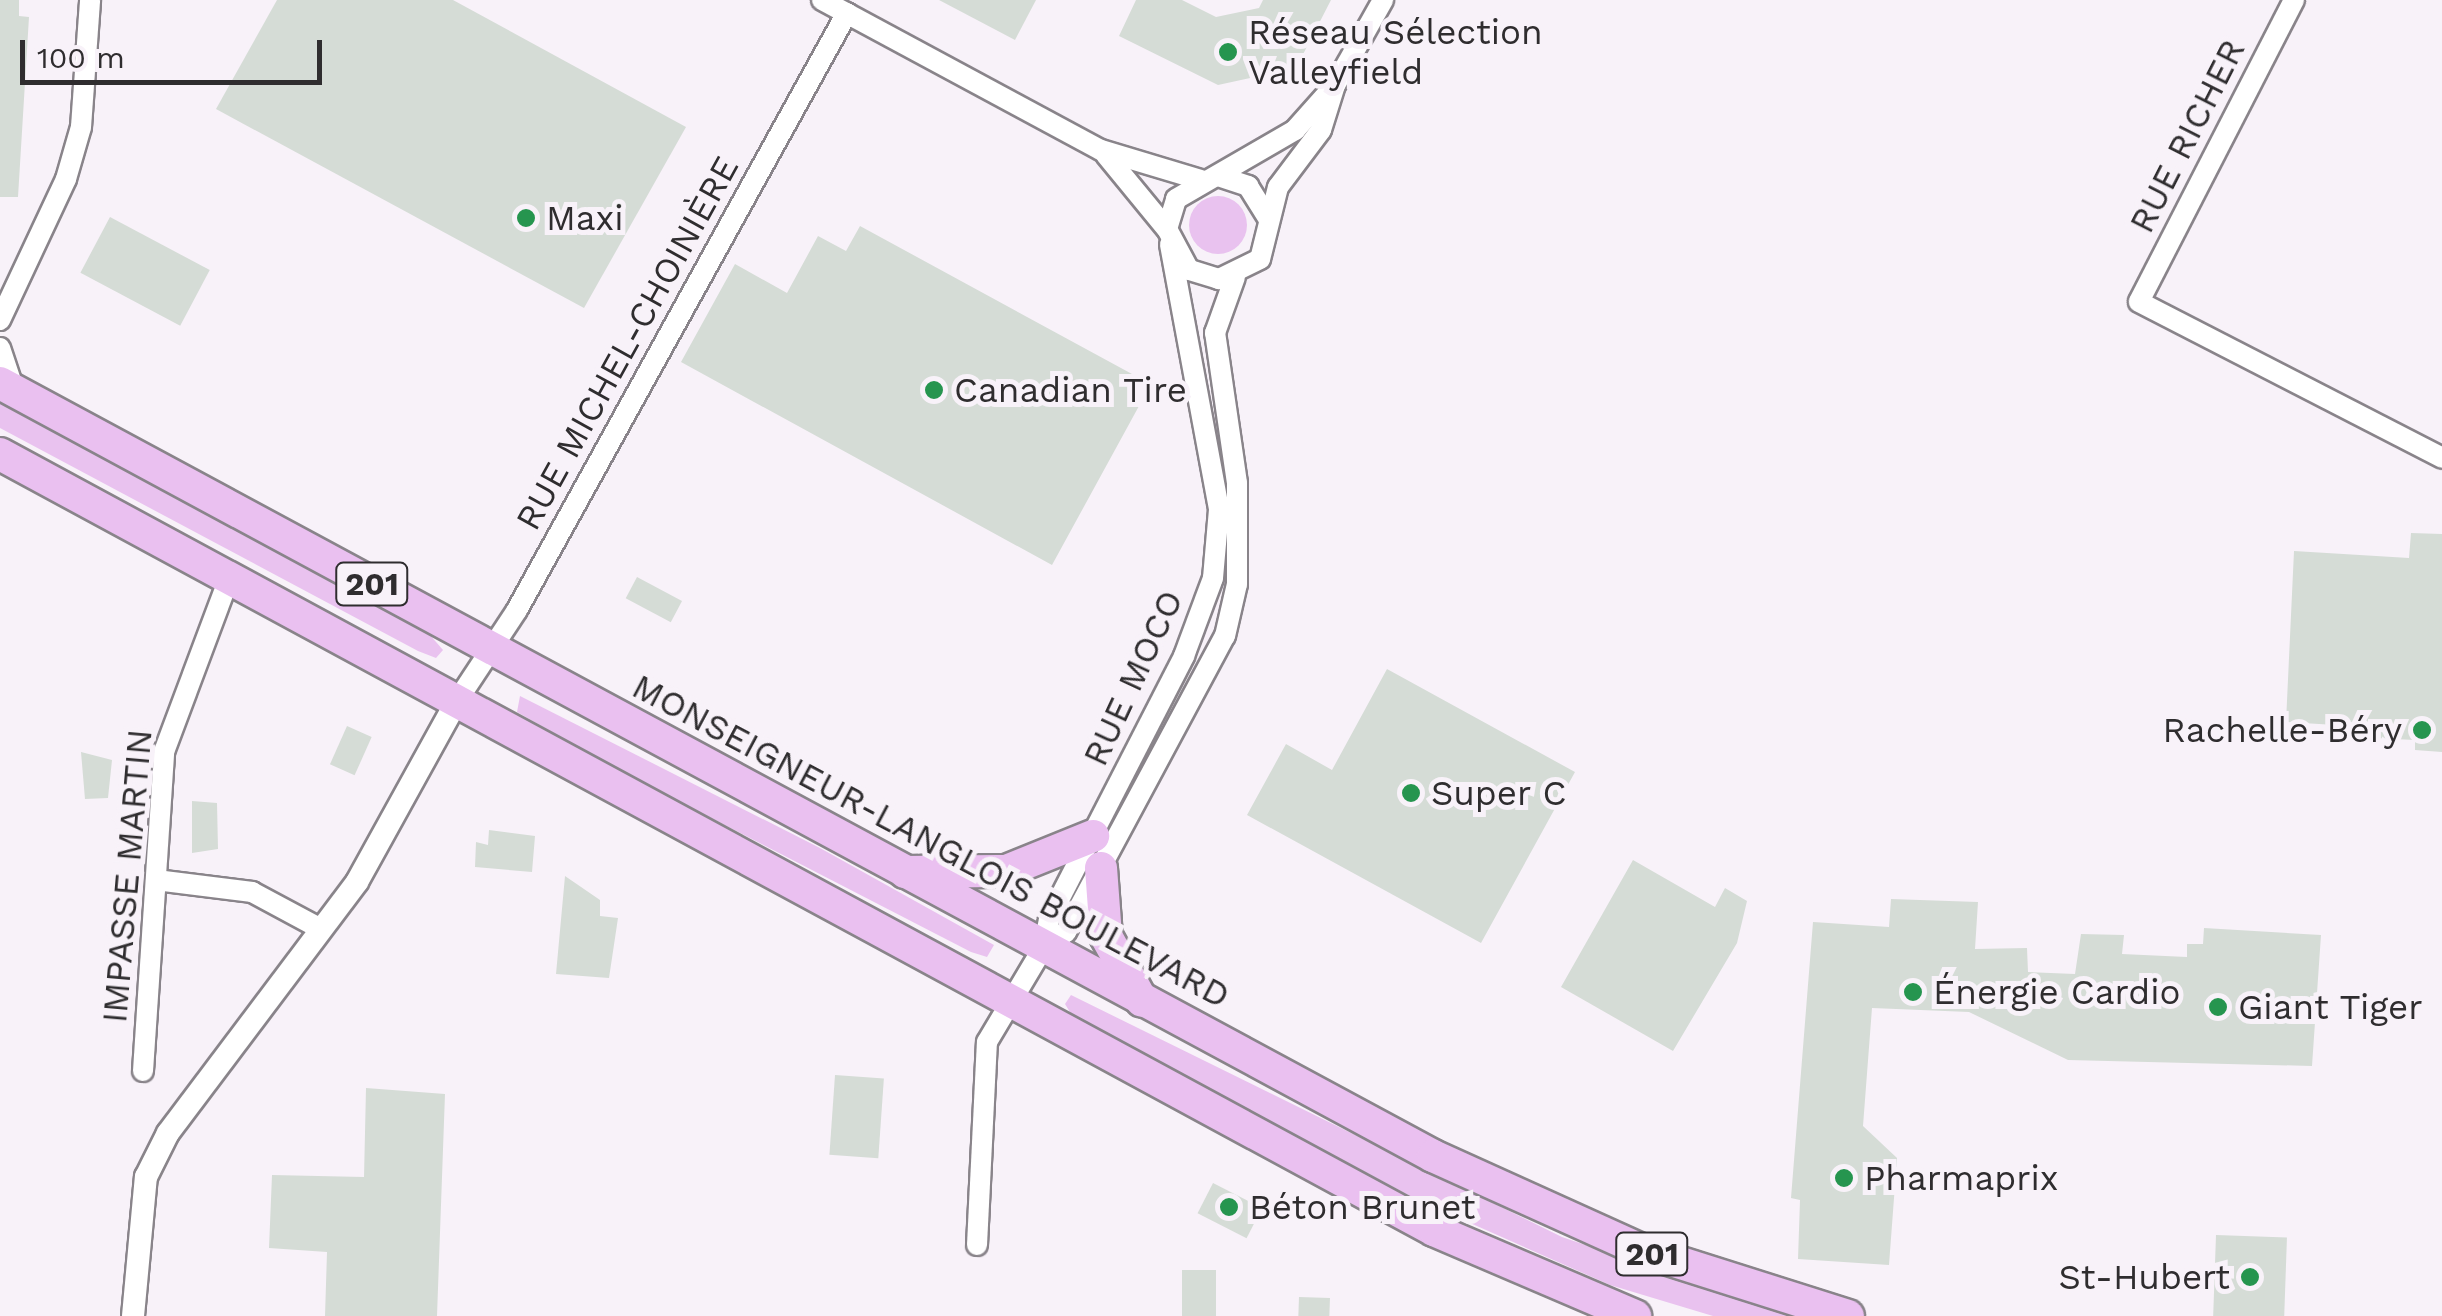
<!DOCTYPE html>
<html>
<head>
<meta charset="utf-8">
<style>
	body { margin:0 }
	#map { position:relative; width:2442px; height:1316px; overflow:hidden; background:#f8f2f9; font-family:"Work Sans",sans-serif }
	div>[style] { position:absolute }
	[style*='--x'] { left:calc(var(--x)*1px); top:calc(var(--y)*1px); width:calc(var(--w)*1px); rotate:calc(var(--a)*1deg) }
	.green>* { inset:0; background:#e9c2ef }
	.round { border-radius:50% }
	.building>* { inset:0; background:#d5dcd6; transform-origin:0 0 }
	.roads { filter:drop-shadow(2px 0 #89848a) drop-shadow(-2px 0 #89848a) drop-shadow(0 2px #89848a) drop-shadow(0 -2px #89848a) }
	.minor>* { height:20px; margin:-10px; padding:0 10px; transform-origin:10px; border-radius:10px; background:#fff }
	.tertiary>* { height:22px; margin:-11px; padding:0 11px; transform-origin:11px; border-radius:11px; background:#fff }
	.trunk>* { height:32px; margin:-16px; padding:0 16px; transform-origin:16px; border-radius:16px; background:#eac0f0 }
	.dots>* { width:28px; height:28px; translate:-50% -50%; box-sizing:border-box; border:5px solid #f8f2f9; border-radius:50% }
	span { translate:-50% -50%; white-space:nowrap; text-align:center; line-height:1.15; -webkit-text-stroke:10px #f8f2f9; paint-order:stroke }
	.shield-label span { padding:2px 8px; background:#f8f2f9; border:2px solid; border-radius:8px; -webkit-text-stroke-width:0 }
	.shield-label { font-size:32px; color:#2f2d2f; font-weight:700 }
	.poi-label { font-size:35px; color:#2f2d2f }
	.left { translate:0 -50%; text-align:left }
	.right { translate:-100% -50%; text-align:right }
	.street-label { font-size:35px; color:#2f2d2f }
	.scale { position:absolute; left:20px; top:40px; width:302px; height:45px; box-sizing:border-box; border:5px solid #2f2d2f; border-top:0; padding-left:12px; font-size:30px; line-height:35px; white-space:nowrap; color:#2f2d2f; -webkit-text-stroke:8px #f8f2f9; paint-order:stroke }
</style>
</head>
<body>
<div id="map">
	<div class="green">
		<i class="round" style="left:1189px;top:196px;width:58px;height:58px"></i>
		<i style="clip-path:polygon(0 403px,430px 635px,443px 650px,436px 658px,418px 651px,0 428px)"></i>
		<i style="clip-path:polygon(520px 696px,820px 848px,994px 945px,987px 957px,971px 952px,620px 771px,517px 712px)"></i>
		<i style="clip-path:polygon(1071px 995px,1562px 1237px,1794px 1316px,1713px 1316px,1610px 1285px,1416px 1199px,1073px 1017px,1065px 1004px)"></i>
	</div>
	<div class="building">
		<i style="clip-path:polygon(0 0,19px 0,19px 16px,29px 17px,18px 197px,0 197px)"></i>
		<i style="clip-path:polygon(277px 0,453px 0,686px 127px,584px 308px,216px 109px)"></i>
		<i style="clip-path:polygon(939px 0,1036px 0,1015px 40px)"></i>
		<i style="clip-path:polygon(1136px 0,1182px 0,1216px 17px,1259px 8px,1263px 0,1331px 0,1296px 68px,1218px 85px,1119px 36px)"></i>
		<i style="left:110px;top:217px;width:113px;height:63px;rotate:28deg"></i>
		<i style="clip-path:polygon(860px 226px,1132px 374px,1139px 406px,1052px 565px,681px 362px,735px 264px,787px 293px,818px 236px,846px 251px)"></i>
		<i style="clip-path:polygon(2411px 533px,2442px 534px,2442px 752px,2415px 750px,2415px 740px,2352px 737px,2352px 726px,2286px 722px,2294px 551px,2409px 558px)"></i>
		<i style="left:637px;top:577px;width:51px;height:24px;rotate:28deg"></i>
		<i style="clip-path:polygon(1387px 669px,1575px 772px,1481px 943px,1247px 815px,1286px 744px,1332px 770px)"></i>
		<i style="left:347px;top:726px;width:27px;height:42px;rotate:24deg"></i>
		<i style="clip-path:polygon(81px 752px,112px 760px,108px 798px,85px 799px)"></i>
		<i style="clip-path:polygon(192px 801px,217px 803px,218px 849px,192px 853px)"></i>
		<i style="clip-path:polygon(489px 830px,535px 836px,532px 872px,475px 867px,476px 842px,488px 845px)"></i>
		<i style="clip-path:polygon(1633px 860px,1715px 907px,1725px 888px,1747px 901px,1737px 943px,1673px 1051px,1561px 987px)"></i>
		<i style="clip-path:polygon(565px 876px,600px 900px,600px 916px,618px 918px,609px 978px,556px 974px)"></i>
		<i style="clip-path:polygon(1891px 899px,1978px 902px,1975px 949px,2027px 948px,2028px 972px,2075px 974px,2081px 934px,2124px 935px,2122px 954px,2187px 957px,2187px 944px,2203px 944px,2204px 928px,2321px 935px,2312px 1066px,2068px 1060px,1969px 1012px,1872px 1008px,1863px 1126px,1897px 1158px,1889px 1265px,1798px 1259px,1800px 1200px,1791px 1198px,1813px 922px,1889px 927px)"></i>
		<i style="left:835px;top:1075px;width:49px;height:80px;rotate:4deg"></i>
		<i style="clip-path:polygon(366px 1088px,445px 1094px,437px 1316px,325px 1316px,327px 1252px,269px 1248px,272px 1175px,364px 1177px)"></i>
		<i style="left:1213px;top:1183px;width:55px;height:34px;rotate:27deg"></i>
		<i style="left:2216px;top:1235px;width:71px;height:81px;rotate:2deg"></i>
		<i style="left:1182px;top:1270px;width:34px;height:46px"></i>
		<i style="left:1299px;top:1297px;width:31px;height:19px;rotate:2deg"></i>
	</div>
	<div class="roads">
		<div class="minor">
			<i style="--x:822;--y:0;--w:317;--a:28.3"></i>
			<i style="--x:1101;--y:150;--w:104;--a:16.7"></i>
			<i style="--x:2294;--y:0;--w:339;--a:117.2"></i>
			<i style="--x:2139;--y:302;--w:341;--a:27.2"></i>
			<i style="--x:1335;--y:85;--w:47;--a:107.3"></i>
			<i style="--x:1321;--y:130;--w:71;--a:127"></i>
			<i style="--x:1278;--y:187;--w:74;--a:104"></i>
			<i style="--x:1260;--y:259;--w:46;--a:154"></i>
			<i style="--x:1219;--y:279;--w:31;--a:-163"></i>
			<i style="--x:1189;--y:270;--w:47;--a:-118.2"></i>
			<i style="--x:1167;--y:229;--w:31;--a:-73"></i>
			<i style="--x:1176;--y:199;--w:138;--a:-30.1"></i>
			<i style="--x:1295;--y:130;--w:60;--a:-48.4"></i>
			<i style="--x:1335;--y:85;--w:98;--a:-60.5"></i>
			<i style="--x:1106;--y:155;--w:94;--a:50.6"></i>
			<i style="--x:1218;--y:176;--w:32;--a:18"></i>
			<i style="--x:1248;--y:186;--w:40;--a:58"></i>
			<i style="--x:0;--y:320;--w:156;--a:-64.9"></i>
			<i style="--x:66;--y:179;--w:54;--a:-73.9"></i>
			<i style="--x:81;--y:127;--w:127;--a:-85.9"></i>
			<i style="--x:0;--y:348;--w:44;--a:71.6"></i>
			<i style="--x:457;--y:701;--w:109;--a:-56.6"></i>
			<i style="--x:517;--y:610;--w:682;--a:-61.07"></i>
			<i style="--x:156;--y:880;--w:97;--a:7.1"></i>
			<i style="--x:252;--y:892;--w:78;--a:28.2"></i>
			<i style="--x:1043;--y:948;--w:28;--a:-35"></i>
			<i style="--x:1066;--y:932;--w:336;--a:-61.8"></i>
			<i style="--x:1225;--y:636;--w:53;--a:-77"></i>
			<i style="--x:1237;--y:584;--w:101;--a:-90"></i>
			<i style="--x:1237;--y:483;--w:152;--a:-98.3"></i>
			<i style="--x:1215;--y:333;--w:59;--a:-70.3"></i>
			<i style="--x:143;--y:1071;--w:320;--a:-86.2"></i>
			<i style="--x:164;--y:752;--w:186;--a:-69.5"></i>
			<i style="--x:977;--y:1245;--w:203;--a:-87.2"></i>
			<i style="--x:987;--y:1042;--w:109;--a:-59.2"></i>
			<i style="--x:1043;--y:948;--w:30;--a:-78"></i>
			<i style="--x:1049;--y:919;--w:296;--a:-62.8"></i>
			<i style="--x:1184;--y:656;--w:83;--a:-69.6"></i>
			<i style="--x:1213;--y:578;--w:69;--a:-85"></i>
			<i style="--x:1219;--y:509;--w:269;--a:-100.5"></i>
		</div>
		<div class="tertiary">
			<i style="--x:133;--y:1316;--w:140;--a:-84.7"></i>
			<i style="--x:146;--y:1177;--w:49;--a:-63.4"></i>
			<i style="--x:168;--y:1133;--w:314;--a:-53"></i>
			<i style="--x:357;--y:882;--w:207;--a:-61.1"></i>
		</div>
		<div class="trunk">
			<i style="--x:0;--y:383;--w:1628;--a:28.34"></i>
			<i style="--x:1433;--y:1156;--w:230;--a:24.3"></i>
			<i style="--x:1643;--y:1251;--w:215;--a:17.6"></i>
			<i style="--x:0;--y:454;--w:1631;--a:28.42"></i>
			<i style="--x:1434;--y:1230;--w:219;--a:23.2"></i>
			<i style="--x:1101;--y:868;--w:68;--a:85.8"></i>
			<i style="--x:1106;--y:936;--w:74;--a:61"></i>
			<i style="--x:905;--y:872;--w:101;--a:-0.6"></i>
			<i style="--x:1006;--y:871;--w:94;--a:-21.9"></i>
		</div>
	</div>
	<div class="dots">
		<i style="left:1228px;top:52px;background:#26954f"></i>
		<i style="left:526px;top:218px;background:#26954f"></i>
		<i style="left:934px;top:390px;background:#26954f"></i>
		<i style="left:2422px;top:730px;background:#26954f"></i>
		<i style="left:1411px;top:793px;background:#26954f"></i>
		<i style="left:1913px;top:992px;background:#26954f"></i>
		<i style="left:2218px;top:1007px;background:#26954f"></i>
		<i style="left:1844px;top:1178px;background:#26954f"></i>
		<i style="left:1229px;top:1207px;background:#26954f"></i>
		<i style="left:2250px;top:1277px;background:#26954f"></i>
	</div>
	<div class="shield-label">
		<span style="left:372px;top:584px">201</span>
		<span style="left:1652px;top:1254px">201</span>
	</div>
	<div class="poi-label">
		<span class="left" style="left:1248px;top:52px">Réseau Sélection<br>Valleyfield</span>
		<span class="left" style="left:546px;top:218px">Maxi</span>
		<span class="left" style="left:954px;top:390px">Canadian Tire</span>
		<span class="right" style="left:2402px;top:730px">Rachelle-Béry</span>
		<span class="left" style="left:1431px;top:793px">Super C</span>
		<span class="left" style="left:1933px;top:992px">Énergie Cardio</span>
		<span class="left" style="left:2238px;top:1007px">Giant Tiger</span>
		<span class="left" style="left:1864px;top:1178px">Pharmaprix</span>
		<span class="left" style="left:1249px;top:1207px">Béton Brunet</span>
		<span class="right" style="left:2230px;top:1277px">St-Hubert</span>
	</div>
	<div class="street-label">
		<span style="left:2187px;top:136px;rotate:-63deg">RUE RICHER</span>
		<span style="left:627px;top:343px;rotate:-61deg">RUE MICHEL-CHOINIÈRE</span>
		<span style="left:1133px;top:678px;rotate:-65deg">RUE MOCO</span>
		<span style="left:931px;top:841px;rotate:28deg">MONSEIGNEUR-LANGLOIS BOULEVARD</span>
		<span style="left:127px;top:876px;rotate:-85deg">IMPASSE MARTIN</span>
	</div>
	<div class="scale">100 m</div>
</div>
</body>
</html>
